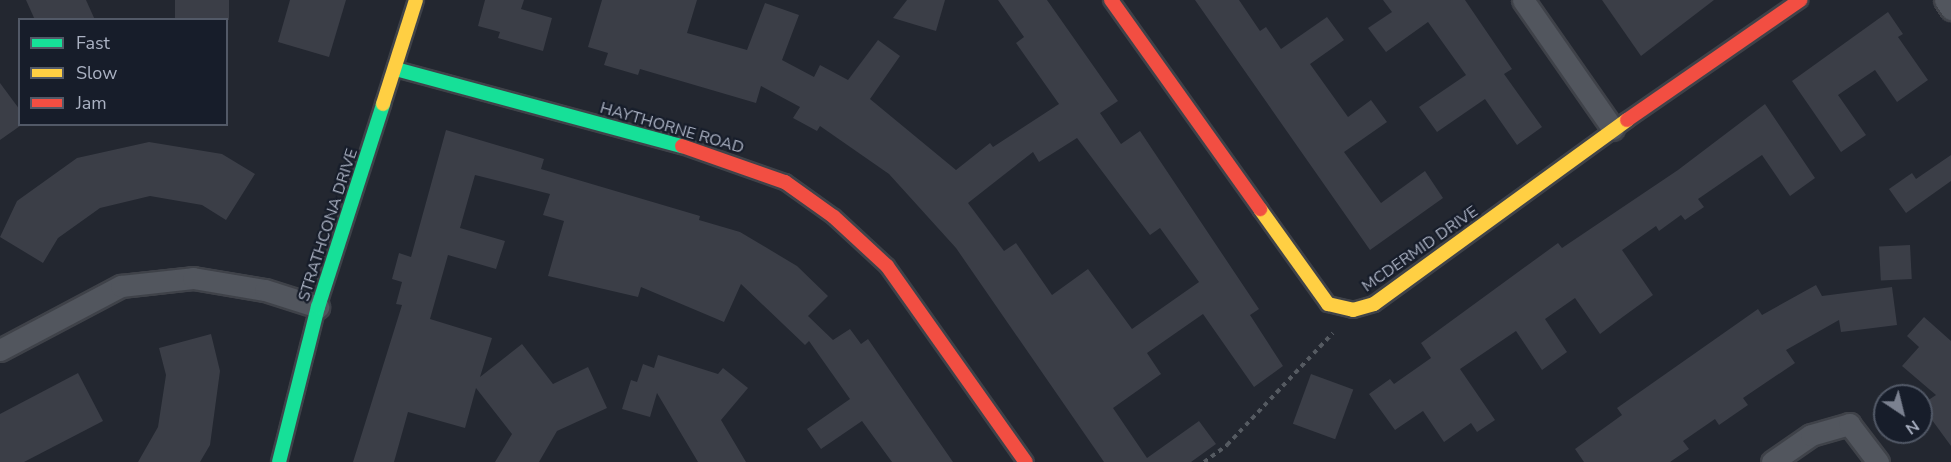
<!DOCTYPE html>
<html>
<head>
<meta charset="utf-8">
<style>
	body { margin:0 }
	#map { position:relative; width:1951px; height:462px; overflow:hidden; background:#232730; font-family:"Nunito Sans",sans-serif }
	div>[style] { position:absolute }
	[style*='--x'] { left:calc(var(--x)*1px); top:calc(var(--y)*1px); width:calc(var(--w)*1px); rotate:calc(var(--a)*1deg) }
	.building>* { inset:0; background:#3b3e47; transform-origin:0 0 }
	.path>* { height:4px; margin-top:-2px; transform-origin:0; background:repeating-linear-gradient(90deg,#555a61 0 4.5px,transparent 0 9px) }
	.roads { filter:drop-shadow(2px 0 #3f4249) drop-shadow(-2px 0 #3f4249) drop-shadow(0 2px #3f4249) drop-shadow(0 -2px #3f4249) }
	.street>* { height:21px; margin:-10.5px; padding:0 10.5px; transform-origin:10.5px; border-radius:10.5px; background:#52565e }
	.fast>* { height:14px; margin:-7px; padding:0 7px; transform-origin:7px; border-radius:7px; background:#16e098 }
	.slow>* { height:14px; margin:-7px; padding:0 7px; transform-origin:7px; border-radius:7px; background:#ffcf43 }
	.jam>* { height:14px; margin:-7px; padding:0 7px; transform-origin:7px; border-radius:7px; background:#f24e42 }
	span { translate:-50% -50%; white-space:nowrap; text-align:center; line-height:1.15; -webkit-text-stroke:4.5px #171d2a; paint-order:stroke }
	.street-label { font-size:16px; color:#abb2c3 }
	.legend { position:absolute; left:18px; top:18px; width:210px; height:108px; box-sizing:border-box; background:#171d2a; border:2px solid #525967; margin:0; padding:8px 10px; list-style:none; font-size:18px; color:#abb2c3 }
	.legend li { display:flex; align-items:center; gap:12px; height:30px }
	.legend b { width:30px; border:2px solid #525967 }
	.north { position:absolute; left:1873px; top:384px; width:60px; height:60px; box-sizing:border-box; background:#171d2a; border:2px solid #525967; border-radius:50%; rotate:145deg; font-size:16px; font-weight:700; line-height:24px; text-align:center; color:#abb2c3 }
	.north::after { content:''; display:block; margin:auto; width:21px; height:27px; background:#7b8190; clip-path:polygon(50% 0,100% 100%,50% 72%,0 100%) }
</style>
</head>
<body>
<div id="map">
	<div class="building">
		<i style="clip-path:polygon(26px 0,86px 0,95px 20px,35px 20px)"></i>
		<i style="left:175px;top:0;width:54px;height:20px"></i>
		<i style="clip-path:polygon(290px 0,346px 0,329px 57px,278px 42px)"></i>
		<i style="clip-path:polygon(485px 0,524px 0,521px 9px,552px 18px,543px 51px,498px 38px,500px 32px,478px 26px)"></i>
		<i style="clip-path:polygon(evenodd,602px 0,697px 0,687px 33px,747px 50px,765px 3px,799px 15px,782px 60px,814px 77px,820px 65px,848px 80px,878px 40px,900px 56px,870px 99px,956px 170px,990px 143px,993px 147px,1059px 104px,1016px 43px,1024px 37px,998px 0,1047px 0,1118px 101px,1100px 113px,1121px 144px,1140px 131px,1259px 309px,1250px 315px,1283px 366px,1254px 387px,1203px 314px,1147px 353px,1161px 374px,1113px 408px,1147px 458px,1199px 421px,1216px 444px,1191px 462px,1104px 462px,956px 248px,889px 174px,820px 126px,817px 131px,793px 118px,800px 107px,761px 86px,756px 103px,640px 69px,638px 75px,604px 65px,608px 53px,588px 47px,602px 0,1077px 138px,1150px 235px,1160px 228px,1199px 282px,1132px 329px,1088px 269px,1052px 295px,1016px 243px,1004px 251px,968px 203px,1033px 152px,1039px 162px,1077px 138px)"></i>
		<i style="clip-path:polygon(907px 0,945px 0,936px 31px,893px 18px)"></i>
		<i style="clip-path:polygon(1195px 0,1239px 0,1260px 31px,1266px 27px,1281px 49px,1327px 17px,1344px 40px,1310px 64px,1348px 117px,1371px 100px,1387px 122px,1344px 152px,1381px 203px,1425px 171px,1443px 198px,1370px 250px)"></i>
		<i style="clip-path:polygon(1383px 0,1465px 0,1512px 69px,1504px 74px,1542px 127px,1517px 145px,1485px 99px,1437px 132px,1419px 107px,1466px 75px,1428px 22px,1386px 52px,1368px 28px,1392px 12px)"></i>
		<i style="clip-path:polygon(1602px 0,1714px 0,1641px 56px)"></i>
		<i style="clip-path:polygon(1888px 12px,1903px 34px,1898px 37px,1928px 80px,1897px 102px,1875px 70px,1838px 95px,1866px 135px,1841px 152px,1792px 81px)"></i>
		<i style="clip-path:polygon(0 83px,20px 110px,20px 126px,0 140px)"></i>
		<i style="clip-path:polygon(1765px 104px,1815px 178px,1790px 196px,1762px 155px,1698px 199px,1704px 207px,1685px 220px,1681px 215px,1659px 231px,1656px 226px,1622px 250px,1653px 295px,1624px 316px,1600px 334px,1575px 298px,1545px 319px,1567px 352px,1542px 370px,1516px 331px,1460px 369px,1495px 420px,1477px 432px,1471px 423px,1444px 442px,1423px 411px,1395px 430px,1369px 394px,1390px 379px,1394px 384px,1431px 358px,1421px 343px,1558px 243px,1562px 248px,1678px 170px)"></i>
		<i style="clip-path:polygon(446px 130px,544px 159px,541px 169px,700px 216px,699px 220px,740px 232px,797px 266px,828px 296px,808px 316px,833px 340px,850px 329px,861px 344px,868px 339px,953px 462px,892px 462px,862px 421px,821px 449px,807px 429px,850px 399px,809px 341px,805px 345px,741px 284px,724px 322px,641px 287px,638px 297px,548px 276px,564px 221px,543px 215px,550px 194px,475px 175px,460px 228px,505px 241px,496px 269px,448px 255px,430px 319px,492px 338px,480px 377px,522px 344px,553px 384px,588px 367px,607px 408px,557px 431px,539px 462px,495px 462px,512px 434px,476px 388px,465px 428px,408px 412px,394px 462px,353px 462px,402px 305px,396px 304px,402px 282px,392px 279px,399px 253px,411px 257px)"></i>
		<i style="clip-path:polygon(149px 142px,222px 154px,255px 174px,226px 220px,202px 205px,150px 196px,100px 208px,58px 238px,43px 263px,0 237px,17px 201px,77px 158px)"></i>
		<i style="clip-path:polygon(1951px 155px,1951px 181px,1906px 213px,1889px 189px,1912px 173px,1916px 179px)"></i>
		<i style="left:1910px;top:245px;width:34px;height:31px;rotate:87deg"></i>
		<i style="clip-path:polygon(1816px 285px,1822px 296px,1892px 287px,1897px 325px,1841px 332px,1839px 320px,1786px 350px,1795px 363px,1743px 398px,1748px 405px,1719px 425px,1715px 419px,1683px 441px,1689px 449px,1670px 462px,1584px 462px,1575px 449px,1622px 415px,1617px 408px,1758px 309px,1762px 315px)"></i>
		<i style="clip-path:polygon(1924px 317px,1951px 341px,1951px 446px,1921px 405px,1936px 395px,1902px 366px,1919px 347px,1907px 336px)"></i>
		<i style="clip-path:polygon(211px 334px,220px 371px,210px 445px,200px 462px,138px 462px,158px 427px,166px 375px,159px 348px)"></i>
		<i style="clip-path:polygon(658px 355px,718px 374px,723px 368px,748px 388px,721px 420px,746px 462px,698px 462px,657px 393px,650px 417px,622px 409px,631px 380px,637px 382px,643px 364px,654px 368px)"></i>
		<i style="clip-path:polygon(78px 373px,103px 421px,24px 462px,0 462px,0 414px)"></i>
		<i style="left:1311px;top:374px;width:45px;height:53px;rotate:20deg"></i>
	</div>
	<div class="path">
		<i style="--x:1204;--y:462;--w:29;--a:-36"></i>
		<i style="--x:1227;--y:445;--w:154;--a:-46.6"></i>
	</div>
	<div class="roads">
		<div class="street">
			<i style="--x:1523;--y:0;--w:157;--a:55.1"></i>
			<i style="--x:1945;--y:0;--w:11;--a:56"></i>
			<i style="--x:0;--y:350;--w:137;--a:-27.9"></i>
			<i style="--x:121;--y:286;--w:72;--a:-6.3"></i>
			<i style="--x:193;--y:278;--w:73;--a:9.5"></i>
			<i style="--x:265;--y:290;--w:56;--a:17.8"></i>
			<i style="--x:1772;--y:462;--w:47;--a:-34.7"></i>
			<i style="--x:1811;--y:435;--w:40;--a:-16"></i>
			<i style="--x:1849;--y:424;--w:48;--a:52.7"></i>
		</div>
		<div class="fast">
			<i style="--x:396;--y:69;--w:296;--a:15.1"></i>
			<i style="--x:279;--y:462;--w:160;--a:-75.9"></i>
			<i style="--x:318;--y:307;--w:213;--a:-72.2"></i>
		</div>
		<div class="slow">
			<i style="--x:383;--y:104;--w:109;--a:-72.4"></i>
			<i style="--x:1260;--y:209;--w:117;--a:54.4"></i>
			<i style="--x:1328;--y:304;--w:26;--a:13"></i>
			<i style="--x:1353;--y:310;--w:22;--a:-16"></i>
			<i style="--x:1374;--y:304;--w:313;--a:-36"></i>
		</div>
		<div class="jam">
			<i style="--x:1111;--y:0;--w:257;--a:54.5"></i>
			<i style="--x:1627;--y:120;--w:211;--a:-34.7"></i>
			<i style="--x:682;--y:146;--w:109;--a:19.3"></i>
			<i style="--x:785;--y:182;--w:60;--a:35.5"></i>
			<i style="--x:834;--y:217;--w:72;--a:42.8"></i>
			<i style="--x:887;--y:266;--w:240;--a:54.7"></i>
		</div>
	</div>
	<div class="street-label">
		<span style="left:672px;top:128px;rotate:16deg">HAYTHORNE ROAD</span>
		<span style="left:328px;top:225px;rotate:-72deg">STRATHCONA DRIVE</span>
		<span style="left:1420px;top:249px;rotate:-35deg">MCDERMID DRIVE</span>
	</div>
	<ul class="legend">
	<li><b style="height:8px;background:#16e098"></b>Fast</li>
	<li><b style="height:8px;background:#ffcf43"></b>Slow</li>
	<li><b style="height:8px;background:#f24e42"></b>Jam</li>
	</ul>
	<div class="north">N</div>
</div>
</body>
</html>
